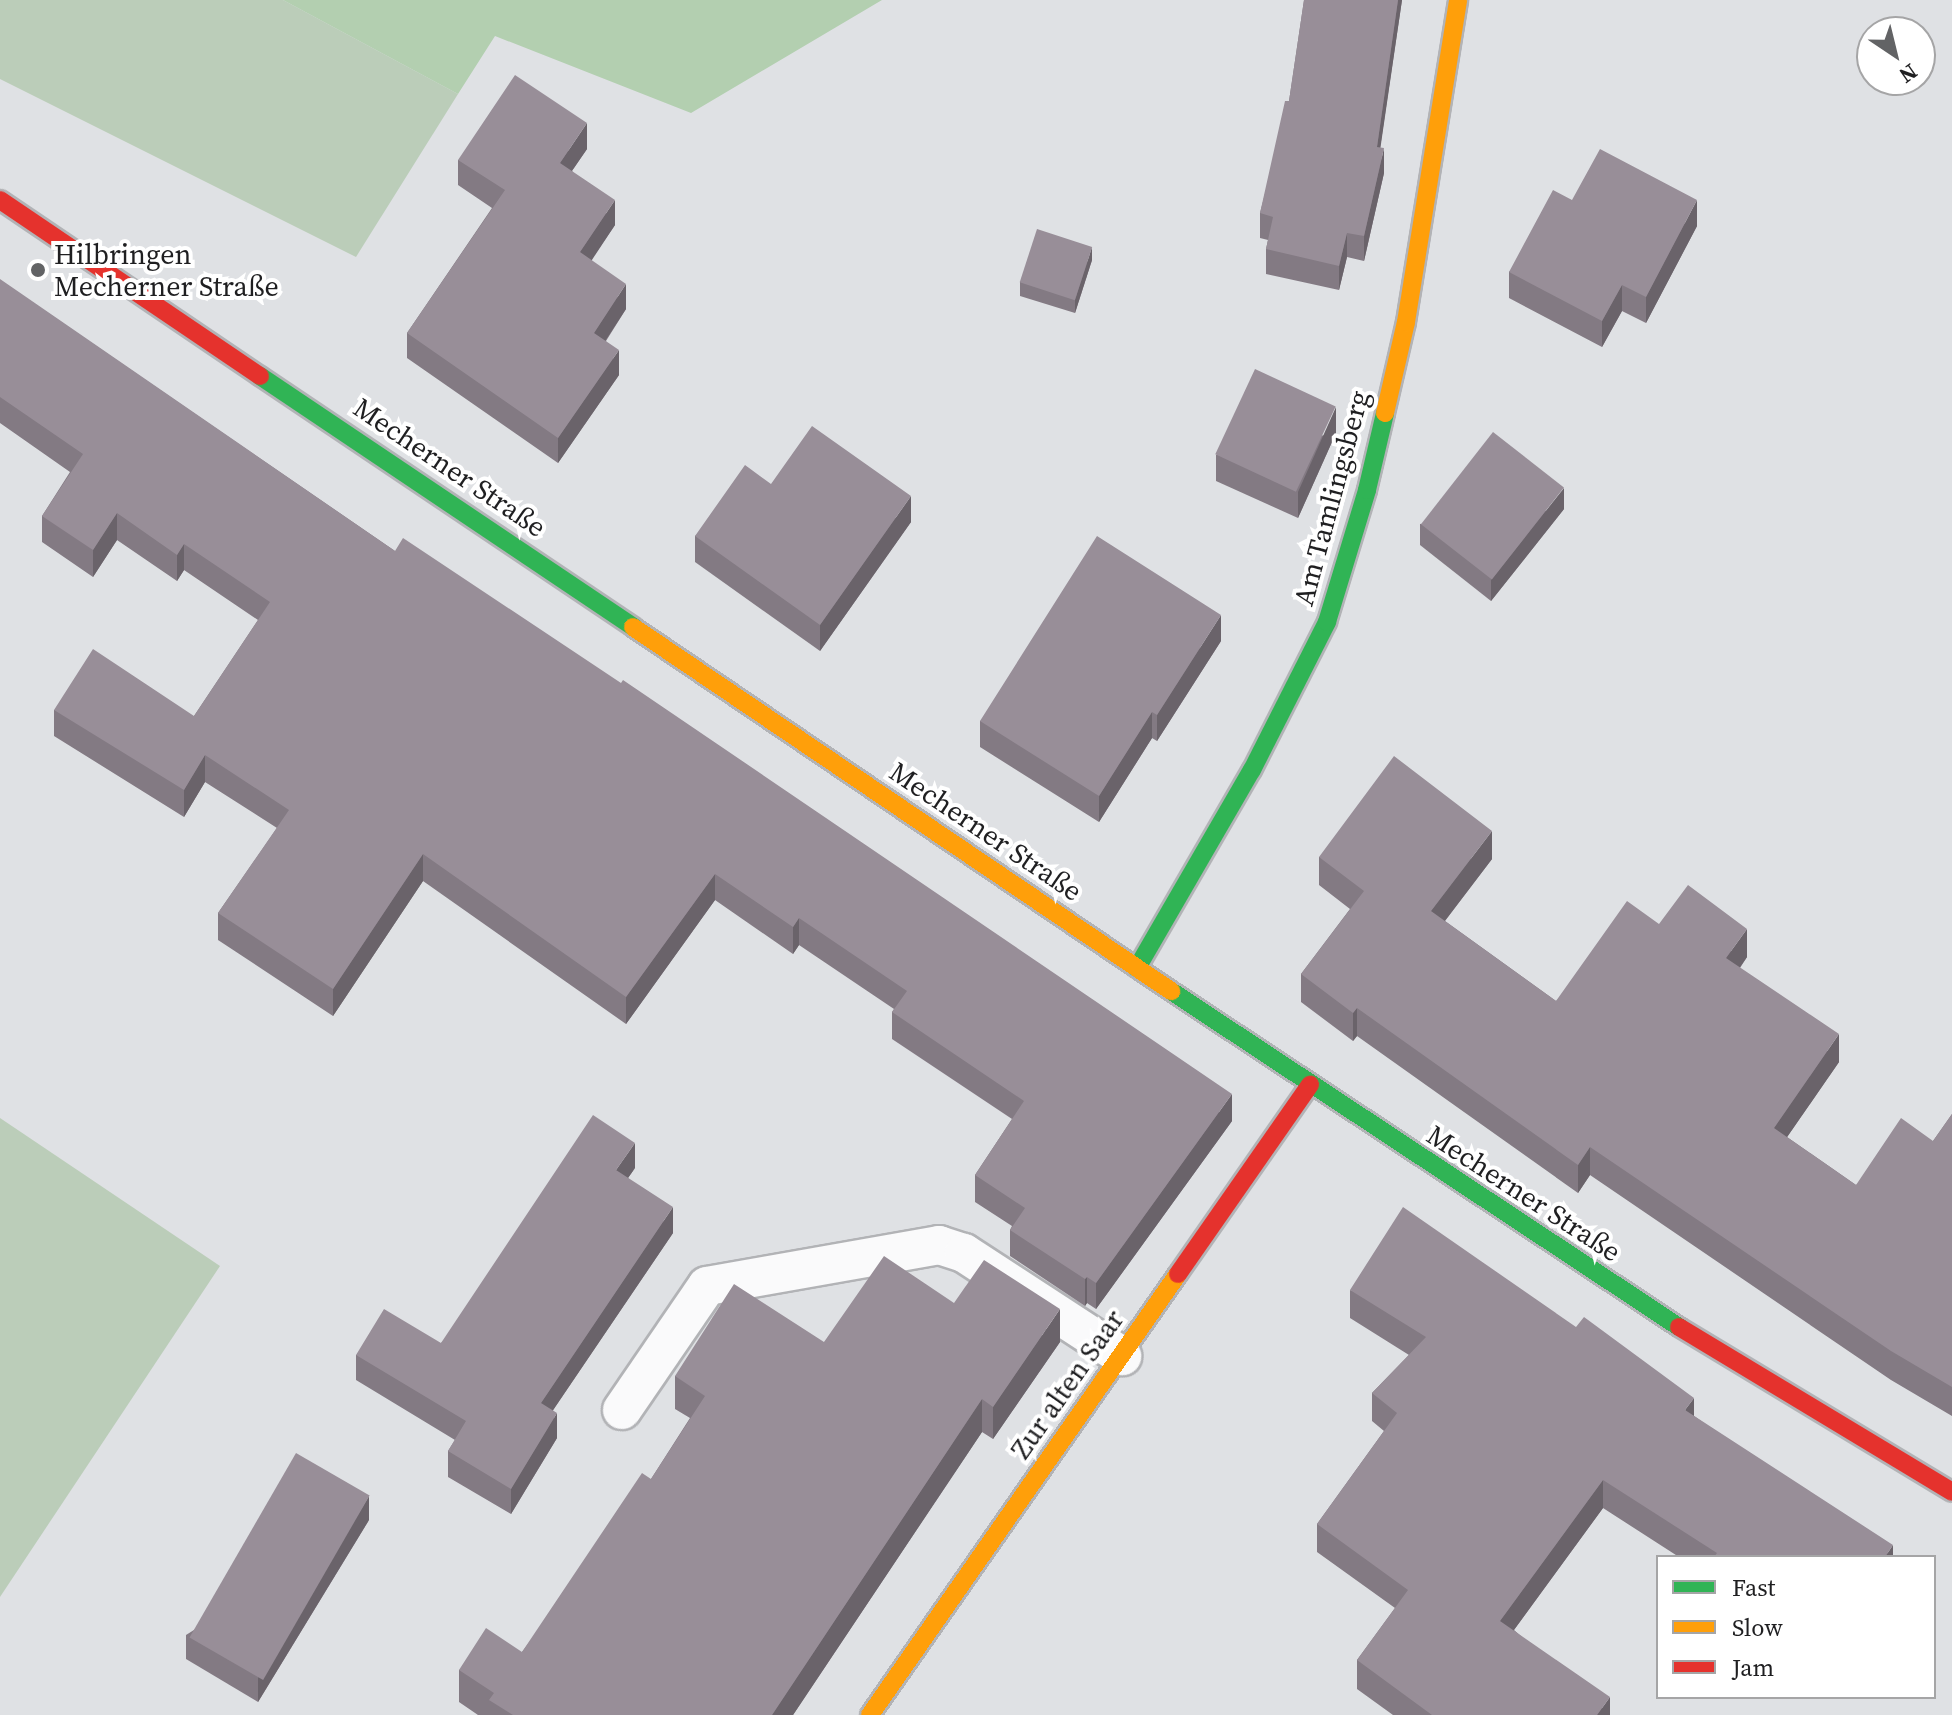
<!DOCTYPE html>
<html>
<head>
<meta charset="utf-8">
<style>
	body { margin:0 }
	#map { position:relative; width:1952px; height:1715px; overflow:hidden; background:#dfe1e4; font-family:"Source Serif 4",serif }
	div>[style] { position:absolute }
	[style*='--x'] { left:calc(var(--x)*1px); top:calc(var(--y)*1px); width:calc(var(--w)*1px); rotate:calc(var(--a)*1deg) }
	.green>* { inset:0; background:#bbcdb9 }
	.forest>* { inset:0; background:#b3cfb0 }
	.roads { filter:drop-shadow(2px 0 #b2b3b6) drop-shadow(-2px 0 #b2b3b6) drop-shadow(0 2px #b2b3b6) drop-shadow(0 -2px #b2b3b6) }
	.lane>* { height:38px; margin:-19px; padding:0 19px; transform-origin:19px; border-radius:19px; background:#fafafb }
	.fast>* { height:18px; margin:-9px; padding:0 9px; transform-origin:9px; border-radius:9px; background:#30b455 }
	.slow>* { height:18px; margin:-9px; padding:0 9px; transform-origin:9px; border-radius:9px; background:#ff9f0a }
	.jam>* { height:18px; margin:-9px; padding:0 9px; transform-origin:9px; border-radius:9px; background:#e5322d }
	.wall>* { inset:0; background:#837a83 }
	.shaded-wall>* { inset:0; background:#6a636a }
	.building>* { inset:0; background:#988e98; transform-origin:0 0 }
	.dots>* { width:22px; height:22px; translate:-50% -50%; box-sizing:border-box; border:4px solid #fff; border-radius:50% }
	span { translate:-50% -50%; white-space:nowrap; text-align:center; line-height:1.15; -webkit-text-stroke:8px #fff; paint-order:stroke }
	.poi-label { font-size:28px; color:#1f1f21 }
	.left { translate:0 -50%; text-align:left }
	.street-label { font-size:28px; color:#1f1f21 }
	.legend { position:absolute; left:1656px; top:1555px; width:280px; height:144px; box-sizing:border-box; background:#fff; border:2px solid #a5a5a6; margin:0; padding:10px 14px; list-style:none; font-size:24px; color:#1f1f21 }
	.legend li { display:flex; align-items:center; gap:16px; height:40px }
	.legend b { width:40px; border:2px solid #a5a5a6 }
	.north { position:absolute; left:1856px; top:16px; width:80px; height:80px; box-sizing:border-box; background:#fff; border:2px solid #a5a5a6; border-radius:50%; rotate:145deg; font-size:22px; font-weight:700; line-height:32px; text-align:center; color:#1f1f21 }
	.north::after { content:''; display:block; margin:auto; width:28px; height:36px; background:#626365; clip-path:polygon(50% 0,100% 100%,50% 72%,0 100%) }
</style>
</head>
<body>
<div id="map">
	<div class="green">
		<i style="clip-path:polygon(0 0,283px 0,458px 94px,356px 257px,0 79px)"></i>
		<i style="clip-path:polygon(0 1118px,220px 1266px,0 1597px)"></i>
	</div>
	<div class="forest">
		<i style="clip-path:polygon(283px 0,882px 0,691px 113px,495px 36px,458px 94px)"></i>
	</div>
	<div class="roads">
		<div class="lane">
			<i style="--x:622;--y:1410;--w:150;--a:-55.6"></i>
			<i style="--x:707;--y:1286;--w:236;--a:-10"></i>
			<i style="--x:939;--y:1245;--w:26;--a:18"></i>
			<i style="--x:964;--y:1253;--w:189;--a:33.1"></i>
		</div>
		<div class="fast">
			<i style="--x:260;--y:376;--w:450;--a:33.9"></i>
			<i style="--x:1137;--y:968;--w:229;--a:-59.9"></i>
			<i style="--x:1252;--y:770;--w:166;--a:-63.1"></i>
			<i style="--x:1327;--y:622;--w:138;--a:-73.1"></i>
			<i style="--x:1367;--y:490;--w:79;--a:-76.8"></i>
			<i style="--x:1171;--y:991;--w:609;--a:33.48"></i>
		</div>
		<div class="slow">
			<i style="--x:1385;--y:413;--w:93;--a:-77"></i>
			<i style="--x:1406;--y:322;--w:326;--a:-80.8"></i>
			<i style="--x:633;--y:627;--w:650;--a:34.08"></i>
			<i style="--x:870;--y:1715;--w:538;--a:-55.07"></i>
		</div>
		<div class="jam">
			<i style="--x:0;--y:200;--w:314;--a:34.1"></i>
			<i style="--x:1178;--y:1274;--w:231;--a:-55.1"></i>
			<i style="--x:1679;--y:1327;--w:319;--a:31.1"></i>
		</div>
	</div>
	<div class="wall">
		<i style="clip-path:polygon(1304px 0,1402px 0,1380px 148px,1384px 173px,1364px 261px,1347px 257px,1339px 290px,1266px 274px,1266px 249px,1268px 240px,1260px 238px,1260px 213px,1289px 101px)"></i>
		<i style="clip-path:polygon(587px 149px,572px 171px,615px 225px,591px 260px,626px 309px,606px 341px,619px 375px,558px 463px,407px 358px,407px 333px,492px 208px,458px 185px,458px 160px)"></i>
		<i style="clip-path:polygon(1572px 200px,1697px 226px,1646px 323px,1622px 311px,1602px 347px,1509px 298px,1509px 272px)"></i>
		<i style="clip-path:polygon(1092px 260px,1075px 313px,1020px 296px,1020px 282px)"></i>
		<i style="clip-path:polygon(0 280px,395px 551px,1232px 1121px,1096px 1309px,1087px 1303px,1085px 1306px,1010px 1256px,1010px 1230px,1012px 1226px,975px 1202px,975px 1175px,1012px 1119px,892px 1039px,892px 1012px,894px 1009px,799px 945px,793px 954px,715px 900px,626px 1024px,423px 881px,333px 1016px,218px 940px,218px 913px,277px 828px,205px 782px,184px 817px,54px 736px,54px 710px,194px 716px,258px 620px,184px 570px,177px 581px,117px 540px,93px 577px,42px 542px,42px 516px,70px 472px,0 423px)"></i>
		<i style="clip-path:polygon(1336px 433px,1298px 518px,1216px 481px,1216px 455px)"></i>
		<i style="clip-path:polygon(771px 484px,911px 522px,820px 651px,695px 562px,695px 536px)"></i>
		<i style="clip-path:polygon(1564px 509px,1491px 601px,1420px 545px,1420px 524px)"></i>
		<i style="clip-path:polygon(1221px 641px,1157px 741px,1152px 738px,1099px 822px,980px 747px,980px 721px)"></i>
		<i style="clip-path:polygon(1319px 857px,1492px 859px,1445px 921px,1556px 1001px,1659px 924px,1747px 957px,1740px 968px,1839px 1062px,1787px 1137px,1856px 1185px,1933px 1141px,1952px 1114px,1952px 1416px,1891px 1380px,1590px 1175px,1578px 1193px,1357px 1036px,1353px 1041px,1301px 1002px,1301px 974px,1350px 909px,1319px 885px)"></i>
		<i style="clip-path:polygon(635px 1168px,628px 1178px,673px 1233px,553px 1410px,557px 1438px,511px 1514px,448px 1477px,448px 1451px,455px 1440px,356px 1380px,356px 1355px,441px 1343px)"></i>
		<i style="clip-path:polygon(1350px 1290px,1694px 1416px,1893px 1557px,1679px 1557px,1603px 1508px,1514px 1630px,1610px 1715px,1393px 1715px,1357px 1689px,1357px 1660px,1395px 1608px,1317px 1552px,1317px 1524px,1384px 1431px,1372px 1421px,1372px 1393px,1409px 1355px,1350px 1318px)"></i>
		<i style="clip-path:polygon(954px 1303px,1060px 1342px,993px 1439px,982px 1432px,793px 1715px,478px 1715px,459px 1702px,459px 1670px,522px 1652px,651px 1479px,690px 1418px,675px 1409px,675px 1376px,824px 1342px)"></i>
		<i style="clip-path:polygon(369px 1520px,258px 1702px,186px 1659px,186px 1635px)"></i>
	</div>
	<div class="shaded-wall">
		<i style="clip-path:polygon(1398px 0,1402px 0,1377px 171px,1377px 147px)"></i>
		<i style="clip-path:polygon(587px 123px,587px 149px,560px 188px,560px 163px)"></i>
		<i style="clip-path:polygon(1384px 148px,1384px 173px,1364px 261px,1364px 236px)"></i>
		<i style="clip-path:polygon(615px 200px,615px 225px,580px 278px,580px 252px)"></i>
		<i style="clip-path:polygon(1697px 200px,1697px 226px,1646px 323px,1646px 297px)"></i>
		<i style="clip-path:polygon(1347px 233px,1347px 257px,1339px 290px,1339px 266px)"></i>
		<i style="clip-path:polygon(1092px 247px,1092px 260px,1075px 313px,1075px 300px)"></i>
		<i style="clip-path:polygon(626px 284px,626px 309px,594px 358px,594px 333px)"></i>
		<i style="clip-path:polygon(1622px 285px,1622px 311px,1602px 347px,1602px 321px)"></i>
		<i style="clip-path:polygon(619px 350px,619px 375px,558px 463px,558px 438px)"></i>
		<i style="clip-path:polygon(1336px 407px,1336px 433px,1298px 518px,1298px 492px)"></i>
		<i style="clip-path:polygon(1564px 488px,1564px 509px,1491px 601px,1491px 580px)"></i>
		<i style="clip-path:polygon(911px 496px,911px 522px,820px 651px,820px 625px)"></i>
		<i style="clip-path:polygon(117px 513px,117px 540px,93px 577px,93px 550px)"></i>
		<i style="clip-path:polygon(184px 544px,184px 570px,177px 581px,177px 555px)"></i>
		<i style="clip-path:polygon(1221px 615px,1221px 641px,1157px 741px,1157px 715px)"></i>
		<i style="clip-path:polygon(1152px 712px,1152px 738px,1099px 822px,1099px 796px)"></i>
		<i style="clip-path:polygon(205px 755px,205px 782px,184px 817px,184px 790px)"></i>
		<i style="clip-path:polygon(1492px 831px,1492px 859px,1431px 939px,1431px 911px)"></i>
		<i style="clip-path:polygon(423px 854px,423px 881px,333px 1016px,333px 989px)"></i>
		<i style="clip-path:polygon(715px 874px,715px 900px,626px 1024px,626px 997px)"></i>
		<i style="clip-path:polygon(799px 918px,799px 945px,793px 954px,793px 927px)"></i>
		<i style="clip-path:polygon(1747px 929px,1747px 957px,1726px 987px,1726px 958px)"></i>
		<i style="clip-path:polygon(1357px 1008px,1357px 1036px,1353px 1041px,1353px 1013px)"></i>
		<i style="clip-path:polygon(1839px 1034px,1839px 1062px,1774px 1156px,1774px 1128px)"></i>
		<i style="clip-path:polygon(1232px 1094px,1232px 1121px,1096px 1309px,1096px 1283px)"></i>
		<i style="clip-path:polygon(635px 1143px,635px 1168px,616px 1195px,616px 1170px)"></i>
		<i style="clip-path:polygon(1590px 1147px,1590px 1175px,1578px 1193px,1578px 1165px)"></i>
		<i style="clip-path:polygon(673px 1207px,673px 1233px,541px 1428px,541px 1403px)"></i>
		<i style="clip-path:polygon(1087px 1277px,1087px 1303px,1085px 1306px,1085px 1279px)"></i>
		<i style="clip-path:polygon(1060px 1309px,1060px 1342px,993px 1439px,993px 1407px)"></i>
		<i style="clip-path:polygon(1694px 1398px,1694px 1426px,1685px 1410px)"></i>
		<i style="clip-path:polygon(982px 1399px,982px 1432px,793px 1715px,772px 1715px)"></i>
		<i style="clip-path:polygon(557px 1413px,557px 1438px,511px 1514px,511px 1489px)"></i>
		<i style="clip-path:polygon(1603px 1480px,1603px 1508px,1500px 1649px,1500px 1621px)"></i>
		<i style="clip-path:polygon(369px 1496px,369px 1520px,258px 1702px,258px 1678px)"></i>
		<i style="clip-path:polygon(1893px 1545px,1893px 1557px,1885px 1557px)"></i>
		<i style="clip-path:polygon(1610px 1697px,1610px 1715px,1597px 1715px)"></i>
	</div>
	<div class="building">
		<i style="clip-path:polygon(1304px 0,1398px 0,1377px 147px,1384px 148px,1364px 236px,1347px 233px,1339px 266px,1266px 249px,1273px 217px,1260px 213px,1285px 101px,1289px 101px)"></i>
		<i style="clip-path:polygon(515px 75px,587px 123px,560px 163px,615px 200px,580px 252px,626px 284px,594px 333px,619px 350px,558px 438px,407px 333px,505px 190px,458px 160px)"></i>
		<i style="clip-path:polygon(1600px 149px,1697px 200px,1646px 297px,1622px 285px,1602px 321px,1509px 272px,1553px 190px,1572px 200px)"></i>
		<i style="left:1037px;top:229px;width:58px;height:56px;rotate:18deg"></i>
		<i style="clip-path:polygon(0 279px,395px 551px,403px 538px,621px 683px,623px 680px,1232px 1094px,1096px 1283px,1087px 1277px,1085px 1279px,1010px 1230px,1025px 1208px,975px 1175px,1024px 1101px,892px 1012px,907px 991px,799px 918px,793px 927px,715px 874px,626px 997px,423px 854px,333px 989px,218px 913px,289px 810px,205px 755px,184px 790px,54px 710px,93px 649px,194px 716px,270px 602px,184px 544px,177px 555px,117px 513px,93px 550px,42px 516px,83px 454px,0 397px)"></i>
		<i style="left:1255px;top:369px;width:89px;height:94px;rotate:25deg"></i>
		<i style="clip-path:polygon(812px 426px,911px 496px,820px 625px,695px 536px,745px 465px,771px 484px)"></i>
		<i style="left:1493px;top:432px;width:90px;height:117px;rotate:38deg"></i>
		<i style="clip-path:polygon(1097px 536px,1221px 615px,1157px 715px,1152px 712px,1099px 796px,980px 721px)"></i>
		<i style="clip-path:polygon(1394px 756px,1492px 831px,1431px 911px,1556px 1001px,1627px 901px,1659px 924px,1688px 885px,1747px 929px,1726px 958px,1839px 1034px,1774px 1128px,1856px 1185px,1901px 1118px,1933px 1141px,1952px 1114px,1952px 1387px,1891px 1351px,1590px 1147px,1578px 1165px,1357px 1008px,1353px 1013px,1301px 974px,1364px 891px,1319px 857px)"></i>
		<i style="clip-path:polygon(593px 1115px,635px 1143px,616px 1170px,673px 1207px,541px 1403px,557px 1413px,511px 1489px,448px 1451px,466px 1421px,356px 1355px,384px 1309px,441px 1343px)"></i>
		<i style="clip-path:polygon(1403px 1207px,1576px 1327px,1584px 1317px,1694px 1398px,1685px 1410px,1893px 1545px,1885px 1557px,1714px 1557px,1717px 1553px,1603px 1480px,1500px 1621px,1610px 1697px,1597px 1715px,1432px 1715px,1357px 1660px,1408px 1590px,1317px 1524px,1397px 1413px,1372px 1393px,1426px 1337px,1350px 1290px)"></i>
		<i style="clip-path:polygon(884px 1256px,954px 1303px,984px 1260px,1060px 1309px,993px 1407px,982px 1399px,772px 1715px,513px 1715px,489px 1700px,494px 1693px,459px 1670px,486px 1628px,522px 1652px,642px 1473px,651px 1479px,705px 1396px,675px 1376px,734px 1284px,824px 1342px)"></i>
		<i style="left:296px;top:1453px;width:85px;height:213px;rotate:30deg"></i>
	</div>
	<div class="dots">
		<i style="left:38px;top:270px;background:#626365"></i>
	</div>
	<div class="poi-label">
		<span class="left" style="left:54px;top:270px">Hilbringen<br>Mecherner Straße</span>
	</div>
	<div class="street-label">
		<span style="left:450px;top:467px;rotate:34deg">Mecherner Straße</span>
		<span style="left:1331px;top:498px;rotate:-75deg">Am Tamlingsberg</span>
		<span style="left:986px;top:831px;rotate:34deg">Mecherner Straße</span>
		<span style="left:1524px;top:1193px;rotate:33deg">Mecherner Straße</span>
		<span style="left:1067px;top:1384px;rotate:-55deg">Zur alten Saar</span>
	</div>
	<ul class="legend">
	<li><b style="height:10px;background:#30b455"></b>Fast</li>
	<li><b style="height:10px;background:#ff9f0a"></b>Slow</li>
	<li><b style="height:10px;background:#e5322d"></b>Jam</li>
	</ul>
	<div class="north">N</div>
</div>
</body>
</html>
